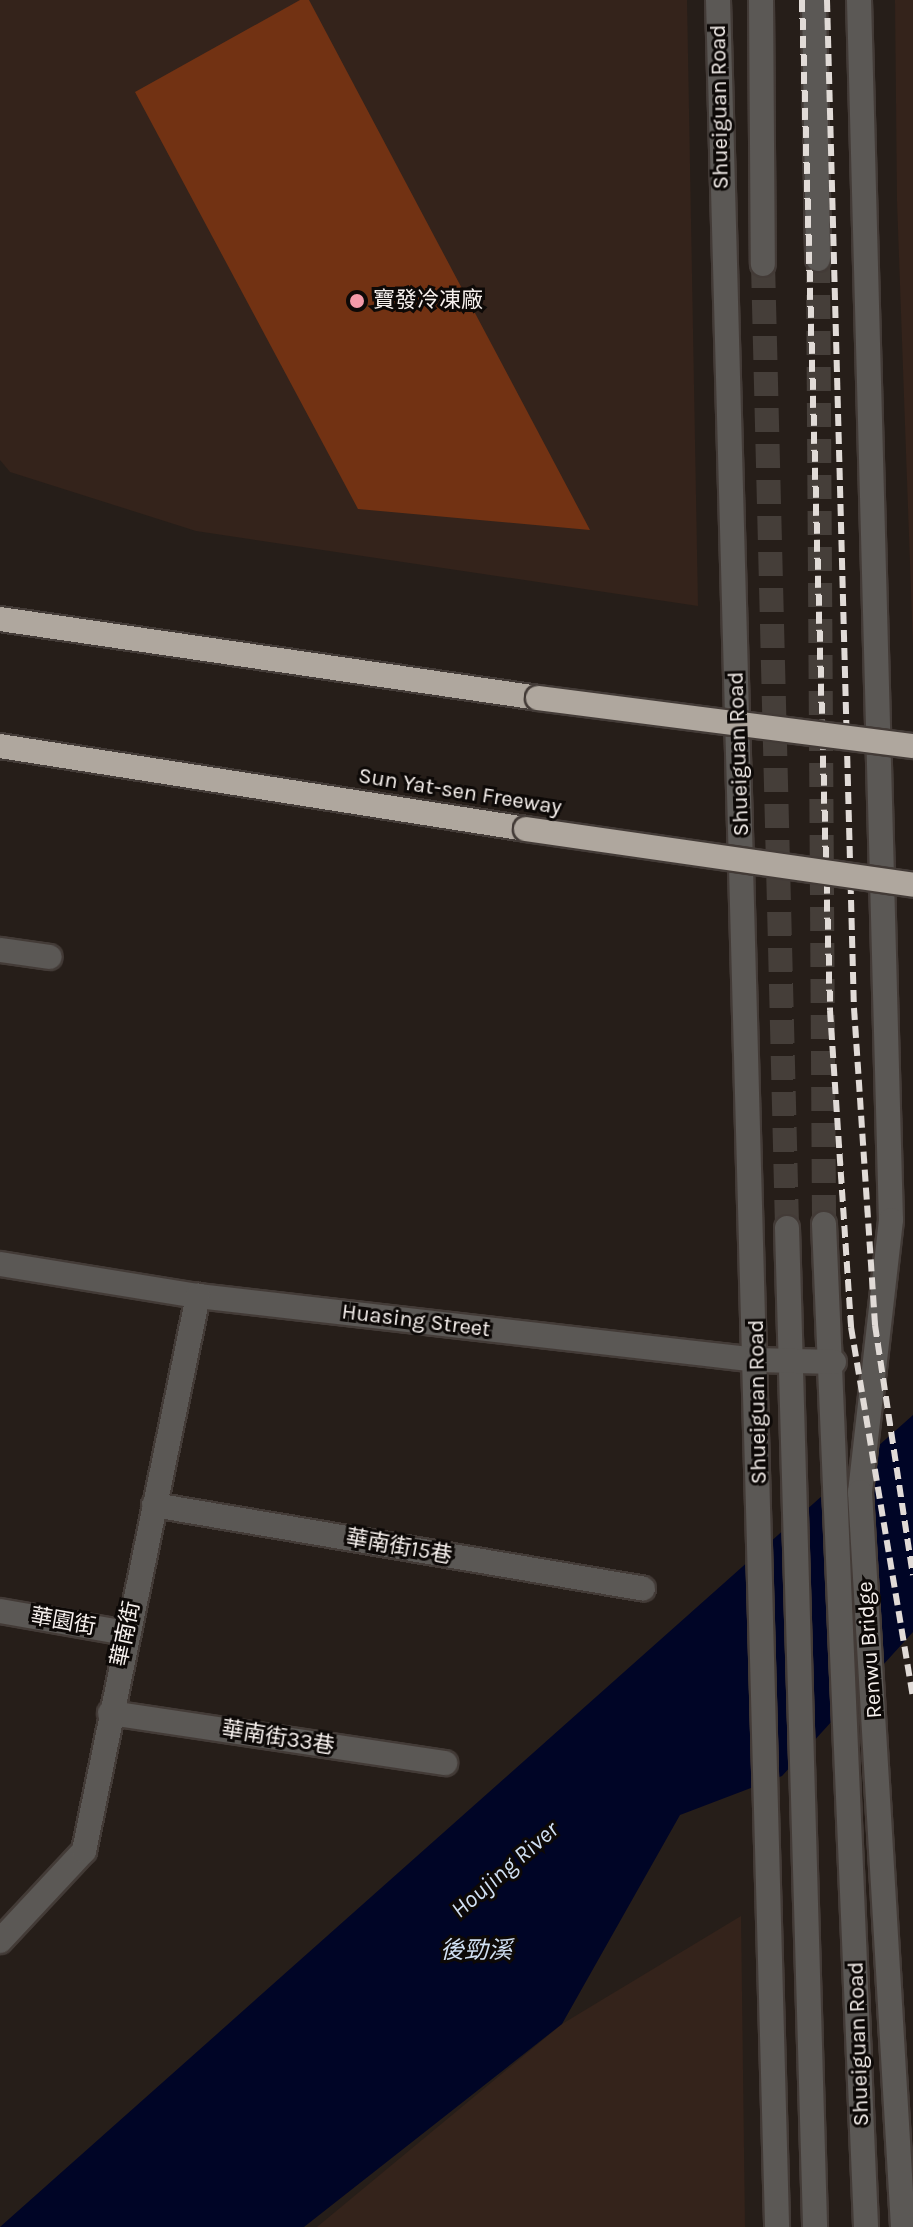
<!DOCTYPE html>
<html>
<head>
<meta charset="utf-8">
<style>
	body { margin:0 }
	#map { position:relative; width:913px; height:2227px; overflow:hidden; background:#261e19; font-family:Karla,"Noto Sans TC",sans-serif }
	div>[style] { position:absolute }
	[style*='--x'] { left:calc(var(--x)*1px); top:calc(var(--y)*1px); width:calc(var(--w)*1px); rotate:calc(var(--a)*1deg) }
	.industrial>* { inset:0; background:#34231b }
	.water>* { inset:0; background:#000526 }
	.building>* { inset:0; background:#723213 }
	.minor-tunnel>* { height:24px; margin-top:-12px; transform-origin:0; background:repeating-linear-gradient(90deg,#453e39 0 24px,transparent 0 36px) }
	.roads { filter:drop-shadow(2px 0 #433b37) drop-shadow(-2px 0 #433b37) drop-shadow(0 2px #433b37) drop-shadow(0 -2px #433b37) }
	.minor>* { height:24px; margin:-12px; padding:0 12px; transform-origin:12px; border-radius:12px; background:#5b5855 }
	.highway>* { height:24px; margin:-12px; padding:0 12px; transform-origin:12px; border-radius:12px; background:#afa79e }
	.rail>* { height:6px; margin-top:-3px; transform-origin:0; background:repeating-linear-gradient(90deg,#e1dbd7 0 12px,transparent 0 18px) }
	.bridges { filter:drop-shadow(2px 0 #433b37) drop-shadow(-2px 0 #433b37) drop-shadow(0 2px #433b37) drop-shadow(0 -2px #433b37) }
	.highway-bridge>* { height:24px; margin:-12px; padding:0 12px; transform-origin:12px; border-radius:12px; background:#afa79e }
	.dots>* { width:22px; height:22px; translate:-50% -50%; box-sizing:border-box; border:4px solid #0d0907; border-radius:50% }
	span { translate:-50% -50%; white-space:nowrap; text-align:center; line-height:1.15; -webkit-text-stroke:6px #0d0907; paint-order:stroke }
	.street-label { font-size:22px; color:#f6f0ed }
	.poi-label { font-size:22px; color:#f6f0ed }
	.left { translate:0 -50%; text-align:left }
	.water-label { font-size:24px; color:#d0dff2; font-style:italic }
</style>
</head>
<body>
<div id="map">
	<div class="industrial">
		<i style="clip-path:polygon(0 0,687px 0,698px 606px,196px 531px,10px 472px,0 460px)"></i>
		<i style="clip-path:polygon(895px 0,913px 0,913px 647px,897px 201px)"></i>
		<i style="clip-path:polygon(741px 1916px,745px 2227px,317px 2227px,562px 2024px)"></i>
	</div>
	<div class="water">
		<i style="clip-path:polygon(913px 1415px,913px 1632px,782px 1776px,680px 1815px,562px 2024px,304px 2227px,0 2227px)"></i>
	</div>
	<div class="building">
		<i style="clip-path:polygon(300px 0,309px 0,590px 530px,358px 509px,135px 92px)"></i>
	</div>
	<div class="minor-tunnel">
		<i style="--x:818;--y:259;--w:965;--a:89.64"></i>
		<i style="--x:763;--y:264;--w:964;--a:88.57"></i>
	</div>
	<div class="roads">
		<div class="minor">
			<i style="--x:718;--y:0;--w:2228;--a:88.48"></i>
			<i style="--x:761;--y:0;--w:264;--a:89.6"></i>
			<i style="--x:814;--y:0;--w:259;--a:89.1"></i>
			<i style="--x:859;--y:0;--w:1220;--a:88.5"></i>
			<i style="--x:891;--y:1220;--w:274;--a:96.5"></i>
			<i style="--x:860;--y:1492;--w:736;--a:86.65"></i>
			<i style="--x:0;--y:950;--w:50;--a:8"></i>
			<i style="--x:824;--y:1224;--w:1004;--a:87.6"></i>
			<i style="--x:787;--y:1228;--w:999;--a:88.39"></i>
			<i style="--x:0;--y:1264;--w:201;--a:9.2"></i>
			<i style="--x:198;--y:1296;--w:563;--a:6.53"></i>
			<i style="--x:757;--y:1360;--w:77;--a:1.5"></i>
			<i style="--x:154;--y:1505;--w:496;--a:9.7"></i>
			<i style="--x:0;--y:1611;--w:128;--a:9.9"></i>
			<i style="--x:110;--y:1713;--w:339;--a:8.5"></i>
			<i style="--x:0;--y:1941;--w:123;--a:-47"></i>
			<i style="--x:84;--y:1851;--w:567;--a:-78.39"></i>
		</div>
		<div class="highway">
			<i style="--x:0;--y:619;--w:544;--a:8.35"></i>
			<i style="--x:0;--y:746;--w:533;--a:8.97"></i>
		</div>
	</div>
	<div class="rail">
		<i style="--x:802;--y:0;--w:1010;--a:88.41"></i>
		<i style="--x:830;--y:1010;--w:318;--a:86.2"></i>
		<i style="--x:851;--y:1327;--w:375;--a:80.5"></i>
		<i style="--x:827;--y:0;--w:1008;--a:88.47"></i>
		<i style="--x:854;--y:1008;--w:318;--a:86.2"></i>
		<i style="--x:875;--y:1325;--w:253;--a:81.4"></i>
	</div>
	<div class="bridges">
		<div class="highway-bridge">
			<i style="--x:538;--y:698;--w:378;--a:7.3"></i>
			<i style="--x:526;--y:829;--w:391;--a:8.2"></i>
		</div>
	</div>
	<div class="dots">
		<i style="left:357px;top:301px;background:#f39aa9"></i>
	</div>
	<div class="street-label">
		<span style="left:720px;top:107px;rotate:-91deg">Shueiguan Road</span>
		<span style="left:739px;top:754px;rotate:-92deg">Shueiguan Road</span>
		<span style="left:460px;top:792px;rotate:9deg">Sun Yat-sen Freeway</span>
		<span style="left:416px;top:1321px;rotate:7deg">Huasing Street</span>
		<span style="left:758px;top:1402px;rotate:-91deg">Shueiguan Road</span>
		<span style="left:399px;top:1547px;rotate:10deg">華南街15巷</span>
		<span style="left:63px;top:1622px;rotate:10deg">華園街</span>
		<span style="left:126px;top:1634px;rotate:-78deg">華南街</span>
		<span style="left:870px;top:1650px;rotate:-94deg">Renwu Bridge</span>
		<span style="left:278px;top:1738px;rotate:9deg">華南街33巷</span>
		<span style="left:859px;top:2044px;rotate:-92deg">Shueiguan Road</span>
	</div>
	<div class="poi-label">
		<span class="left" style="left:373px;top:301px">寶發冷凍廠</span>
	</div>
	<div class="water-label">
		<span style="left:505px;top:1870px;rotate:-41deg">Houjing River</span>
		<span style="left:476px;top:1951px">後勁溪</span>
	</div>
</div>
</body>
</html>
